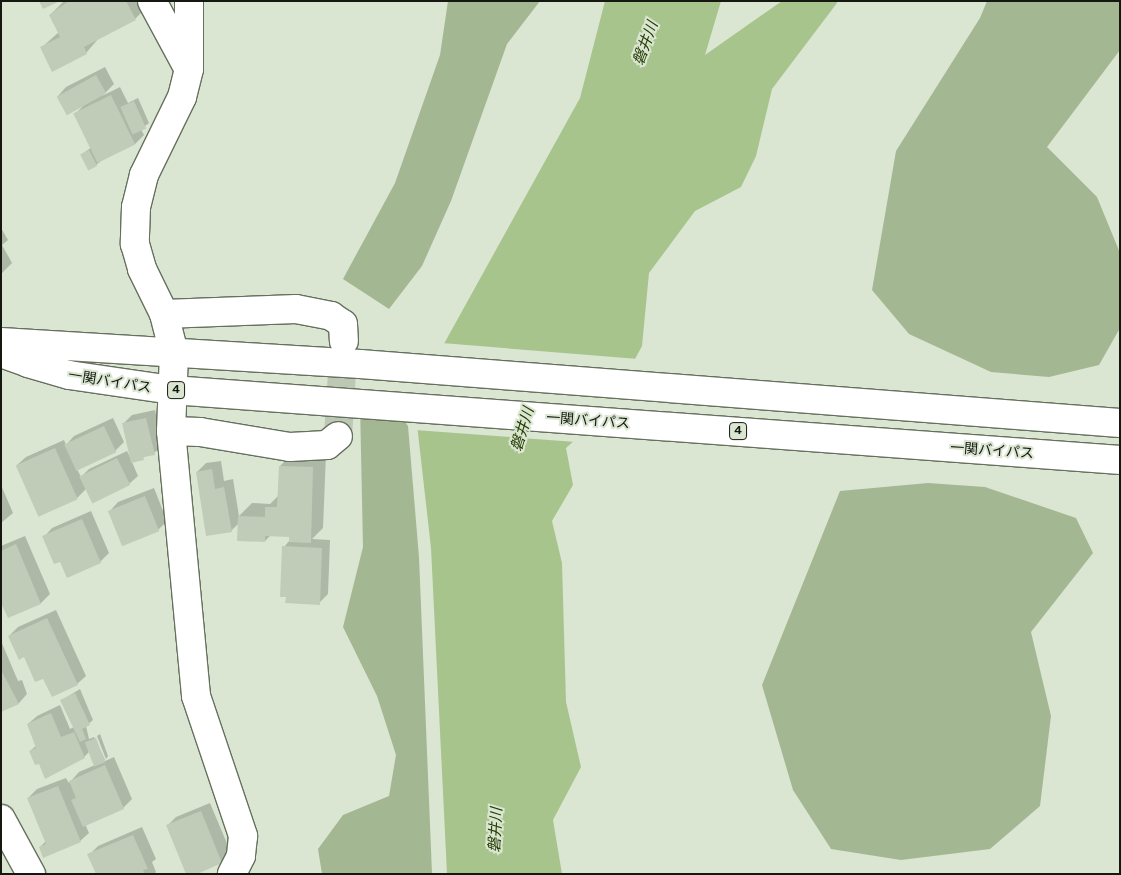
<!DOCTYPE html>
<html>
<head>
<meta charset="utf-8">
<style>
	body { margin:0 }
	#map { position:relative; width:1121px; height:875px; overflow:hidden; background:#dae6d1; font-family:"Public Sans","Noto Sans JP",sans-serif }
	div>[style] { position:absolute }
	[style*='--x'] { left:calc(var(--x)*1px); top:calc(var(--y)*1px); width:calc(var(--w)*1px); rotate:calc(var(--a)*1deg) }
	.green>* { inset:0; background:#a4b793 }
	.water>* { inset:0; background:#a7c48d }
	.pier>* { inset:0; background:#dae6d1 }
	.shadow>* { inset:0; background:#0003 }
	.building>* { inset:0; background:#c1ccb8; transform-origin:0 0 }
	.minor-tunnel>* { height:28px; margin-top:-14px; transform-origin:0; background:repeating-linear-gradient(90deg,#bcc7b4 0 28px,transparent 0 42px) }
	.roads { filter:drop-shadow(1px 0 #66705e) drop-shadow(-1px 0 #66705e) drop-shadow(0 1px #66705e) drop-shadow(0 -1px #66705e) }
	.minor>* { height:28px; margin:-14px; padding:0 14px; transform-origin:14px; border-radius:14px; background:#fff }
	.trunk>* { height:28px; margin:-14px; padding:0 14px; transform-origin:14px; border-radius:14px; background:#fff }
	span { translate:-50% -50%; white-space:nowrap; text-align:center; line-height:1.15; -webkit-text-stroke:4px #dae6d1; paint-order:stroke }
	.shield-label span { padding:1px 4px; background:#dae6d1; border:1px solid; border-radius:4px; -webkit-text-stroke-width:0 }
	.shield-label { font-size:12px; color:#141811; font-weight:700 }
	.street-label { font-size:14px; color:#141811 }
	.water-label { font-size:15px; color:#233c00; font-style:italic }
	.frame { position:absolute; inset:0; border:2px solid #141811; pointer-events:none }
</style>
</head>
<body>
<div id="map">
	<div class="green">
		<i style="clip-path:polygon(448px 1px,540px 1px,507px 44px,451px 201px,422px 266px,389px 309px,343px 279px,395px 183px,440px 55px)"></i>
		<i style="clip-path:polygon(987px 1px,1120px 1px,1120px 50px,1047px 147px,1097px 197px,1120px 253px,1120px 328px,1099px 365px,1049px 377px,991px 372px,909px 334px,872px 290px,896px 151px,980px 18px)"></i>
		<i style="clip-path:polygon(391px 403px,408px 426px,419px 557px,432px 873px,322px 874px,318px 849px,343px 815px,389px 796px,396px 755px,377px 696px,343px 627px,363px 547px,360px 404px)"></i>
		<i style="clip-path:polygon(928px 483px,985px 487px,1076px 518px,1093px 553px,1031px 632px,1051px 716px,1040px 806px,990px 849px,901px 860px,831px 849px,793px 790px,762px 685px,840px 491px)"></i>
	</div>
	<div class="water">
		<i style="clip-path:polygon(605px 1px,721px 1px,705px 55px,782px 1px,837px 1px,837px 3px,772px 89px,756px 156px,741px 187px,695px 211px,649px 273px,642px 346px,607px 411px,566px 448px,573px 485px,552px 521px,562px 563px,566px 702px,581px 767px,553px 820px,562px 874px,447px 874px,431px 548px,414px 398px,580px 98px)"></i>
	</div>
	<div class="pier">
		<i style="clip-path:polygon(442px 343px,638px 359px,609px 412px,576px 442px,415px 430px,411px 397px)"></i>
	</div>
	<div class="shadow">
		<i style="clip-path:polygon(64px 1px,146px 1px,148px 6px,135px 19px,99px 38px,86px 53px,41px 48px,59px 32px,50px 15px)"></i>
		<i style="clip-path:polygon(105px 67px,114px 84px,102px 96px,120px 87px,128px 103px,138px 98px,149px 123px,141px 129px,144px 135px,135px 144px,101px 161px,96px 165px,82px 154px,92px 147px,75px 114px,86px 103px,58px 96px,66px 87px)"></i>
		<i style="clip-path:polygon(1px 228px,8px 240px,2px 245px,12px 263px,1px 274px)"></i>
		<i style="clip-path:polygon(155px 410px,163px 445px,154px 453px,132px 462px,138px 476px,129px 484px,86px 489px,77px 498px,17px 465px,26px 457px,64px 440px,66px 445px,74px 436px,113px 418px,124px 442px,115px 451px,77px 469px,81px 477px,89px 469px,127px 451px,131px 459px,124px 423px,132px 415px)"></i>
		<i style="clip-path:polygon(293px 453px,326px 454px,323px 528px,312px 539px,330px 540px,328px 594px,319px 603px,284px 547px,290px 540px,290px 536px,271px 535px,265px 541px,239px 523px,231px 531px,197px 472px,206px 463px,221px 461px,224px 481px,233px 479px,239px 516px,252px 503px,270px 504px,279px 495px,280px 466px)"></i>
		<i style="clip-path:polygon(1px 485px,13px 513px,1px 523px)"></i>
		<i style="clip-path:polygon(154px 488px,167px 521px,158px 530px,110px 511px,118px 502px)"></i>
		<i style="clip-path:polygon(91px 511px,109px 553px,100px 562px,44px 537px,52px 528px)"></i>
		<i style="clip-path:polygon(25px 536px,50px 594px,41px 603px,9px 617px,1px 600px,1px 546px)"></i>
		<i style="clip-path:polygon(56px 610px,86px 676px,77px 684px,44px 677px,9px 636px,18px 627px)"></i>
		<i style="clip-path:polygon(1px 641px,18px 681px,22px 680px,27px 694px,19px 703px,1px 711px)"></i>
		<i style="clip-path:polygon(80px 689px,93px 720px,86px 726px,89px 739px,94px 737px,105px 760px,103px 762px,114px 757px,132px 799px,123px 808px,85px 824px,89px 833px,80px 841px,40px 847px,46px 841px,28px 798px,37px 789px,66px 778px,69px 783px,79px 772px,95px 765px,90px 751px,84px 757px,39px 762px,30px 751px,37px 745px,28px 724px,37px 716px,60px 705px,70px 729px,74px 727px,62px 700px)"></i>
		<i style="clip-path:polygon(100px 734px,108px 756px,106px 759px,97px 736px)"></i>
		<i style="clip-path:polygon(210px 803px,231px 853px,222px 862px,194px 874px,168px 825px,176px 817px)"></i>
		<i style="clip-path:polygon(142px 827px,156px 859px,152px 862px,156px 872px,154px 874px,104px 874px,89px 855px,98px 846px)"></i>
	</div>
	<div class="building">
		<i style="clip-path:polygon(39px 1px,60px 1px,43px 9px)"></i>
		<i style="clip-path:polygon(69px 1px,126px 1px,136px 20px,84px 47px,87px 54px,52px 72px,40px 47px,60px 37px,49px 15px)"></i>
		<i style="left:96px;top:75px;width:21px;height:45px;rotate:61deg"></i>
		<i style="left:111px;top:95px;width:55px;height:42px;rotate:64deg"></i>
		<i style="left:134px;top:101px;width:30px;height:15px;rotate:66deg"></i>
		<i style="left:89px;top:150px;width:18px;height:10px;rotate:63deg"></i>
		<i style="clip-path:polygon(146px 418px,155px 455px,143px 457px,144px 460px,131px 463px,122px 423px)"></i>
		<i style="left:104px;top:426px;width:29px;height:44px;rotate:65deg"></i>
		<i style="left:55px;top:448px;width:56px;height:43px;rotate:66deg"></i>
		<i style="left:117px;top:458px;width:30px;height:42px;rotate:64deg"></i>
		<i style="clip-path:polygon(279px 466px,313px 467px,311px 543px,289px 542px,289px 537px,265px 536px,265px 542px,237px 541px,238px 516px,265px 517px,265px 507px,277px 507px)"></i>
		<i style="clip-path:polygon(212px 469px,215px 489px,224px 487px,232px 532px,206px 536px,196px 472px)"></i>
		<i style="left:145px;top:496px;width:38px;height:40px;rotate:68deg"></i>
		<i style="clip-path:polygon(82px 519px,101px 563px,67px 578px,60px 562px,54px 564px,42px 536px)"></i>
		<i style="clip-path:polygon(16px 544px,41px 604px,8px 618px,1px 603px,1px 551px)"></i>
		<i style="clip-path:polygon(282px 546px,322px 548px,320px 605px,285px 603px,286px 597px,280px 597px)"></i>
		<i style="clip-path:polygon(47px 618px,78px 685px,52px 697px,43px 679px,35px 682px,24px 657px,19px 660px,8px 636px)"></i>
		<i style="clip-path:polygon(1px 670px,19px 704px,1px 712px)"></i>
		<i style="clip-path:polygon(75px 693px,90px 725px,82px 729px,86px 739px,80px 742px,60px 700px)"></i>
		<i style="clip-path:polygon(51px 713px,61px 737px,74px 732px,85px 758px,45px 779px,39px 764px,35px 765px,29px 751px,36px 748px,27px 724px)"></i>
		<i style="left:96px;top:738px;width:26px;height:12px;rotate:69deg"></i>
		<i style="clip-path:polygon(105px 765px,124px 809px,83px 827px,71px 800px,76px 798px,69px 781px)"></i>
		<i style="clip-path:polygon(58px 786px,81px 842px,43px 858px,39px 847px,46px 844px,27px 798px)"></i>
		<i style="clip-path:polygon(201px 811px,222px 863px,197px 874px,186px 874px,166px 825px)"></i>
		<i style="clip-path:polygon(133px 835px,148px 869px,143px 870px,145px 874px,96px 874px,87px 854px)"></i>
	</div>
	<div class="minor-tunnel">
		<i style="--x:338;--y:436;--w:95;--a:-86.4"></i>
	</div>
	<div class="roads">
		<div class="minor">
			<i style="--x:152;--y:1;--w:74;--a:61.7"></i>
			<i style="--x:189;--y:1;--w:68;--a:90"></i>
			<i style="--x:189;--y:69;--w:29;--a:104"></i>
			<i style="--x:182;--y:97;--w:87;--a:116"></i>
			<i style="--x:144;--y:175;--w:33;--a:104"></i>
			<i style="--x:136;--y:207;--w:37;--a:92"></i>
			<i style="--x:135;--y:244;--w:26;--a:74"></i>
			<i style="--x:142;--y:269;--w:50;--a:63.9"></i>
			<i style="--x:164;--y:314;--w:40;--a:75.6"></i>
			<i style="--x:174;--y:353;--w:78;--a:92.2"></i>
			<i style="--x:171;--y:431;--w:266;--a:84.6"></i>
			<i style="--x:196;--y:696;--w:148;--a:71.4"></i>
			<i style="--x:243;--y:836;--w:20;--a:96"></i>
			<i style="--x:241;--y:856;--w:20;--a:117"></i>
			<i style="--x:164;--y:314;--w:132;--a:-2.2"></i>
			<i style="--x:296;--y:309;--w:36;--a:11"></i>
			<i style="--x:331;--y:316;--w:14;--a:34"></i>
			<i style="--x:343;--y:324;--w:17;--a:87"></i>
			<i style="--x:171;--y:431;--w:29;--a:2"></i>
			<i style="--x:200;--y:432;--w:91;--a:9.5"></i>
			<i style="--x:290;--y:447;--w:37;--a:-3"></i>
			<i style="--x:327;--y:445;--w:14;--a:-39"></i>
			<i style="--x:1;--y:819;--w:63;--a:61.4"></i>
		</div>
		<div class="trunk">
			<i style="--x:1;--y:342;--w:360;--a:3.5"></i>
			<i style="--x:360;--y:364;--w:762;--a:4.44"></i>
			<i style="--x:1;--y:353;--w:29;--a:20"></i>
			<i style="--x:28;--y:363;--w:43;--a:16.3"></i>
			<i style="--x:69;--y:375;--w:104;--a:8.3"></i>
			<i style="--x:172;--y:390;--w:951;--a:4.22"></i>
		</div>
	</div>
	<div class="shield-label">
		<span style="left:176px;top:390px">4</span>
		<span style="left:738px;top:431px">4</span>
	</div>
	<div class="street-label">
		<span style="left:110px;top:381px;rotate:9deg">一関バイパス</span>
		<span style="left:588px;top:420px;rotate:4deg">一関バイパス</span>
		<span style="left:992px;top:450px;rotate:4deg">一関バイパス</span>
	</div>
	<div class="water-label">
		<span style="left:645px;top:43px;rotate:-70deg">磐井川</span>
		<span style="left:522px;top:429px;rotate:-73deg">磐井川</span>
		<span style="left:495px;top:830px;rotate:-87deg">磐井川</span>
	</div>
	<div class="frame"></div>
</div>
</body>
</html>
